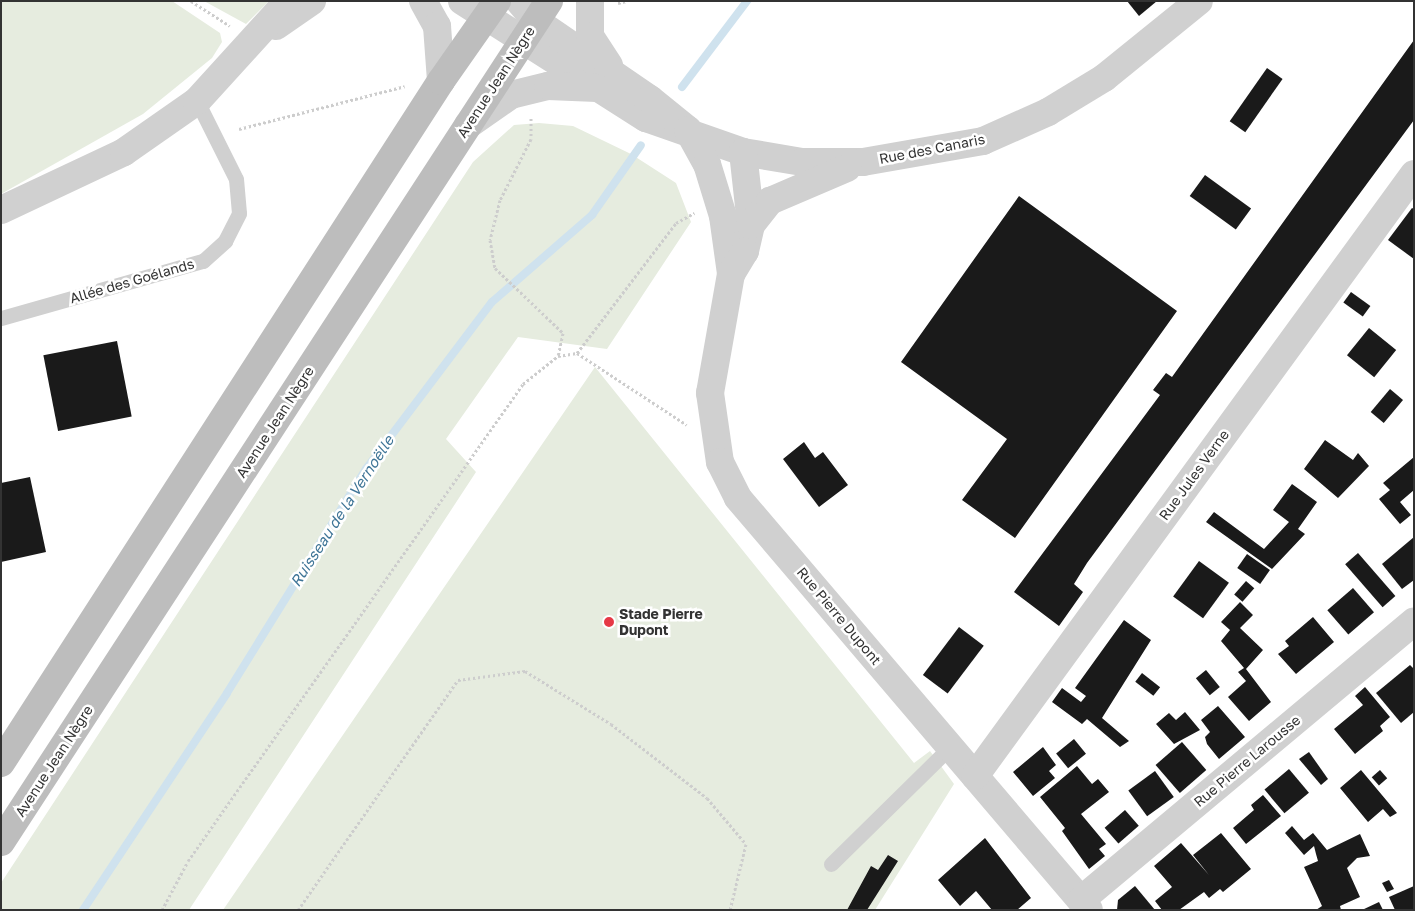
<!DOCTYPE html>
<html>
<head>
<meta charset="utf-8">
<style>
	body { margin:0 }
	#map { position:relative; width:1415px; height:911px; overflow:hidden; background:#fff; font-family:"Golos Text",sans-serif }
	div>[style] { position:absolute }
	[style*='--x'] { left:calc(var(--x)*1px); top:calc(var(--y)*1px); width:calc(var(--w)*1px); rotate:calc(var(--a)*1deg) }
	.green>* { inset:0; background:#e6ecdf }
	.stream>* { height:8px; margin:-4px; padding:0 4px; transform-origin:4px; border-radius:4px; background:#cfe2ee }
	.building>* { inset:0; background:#1a1a1a; transform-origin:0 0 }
	.path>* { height:3px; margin-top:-1.5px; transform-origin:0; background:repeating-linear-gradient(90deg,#cdcdcd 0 2.5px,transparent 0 5px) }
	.lane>* { height:15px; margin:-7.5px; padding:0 7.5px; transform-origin:7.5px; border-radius:7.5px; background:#d0d0d0 }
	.street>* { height:28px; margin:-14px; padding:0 14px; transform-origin:14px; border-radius:14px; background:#d0d0d0 }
	.secondary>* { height:28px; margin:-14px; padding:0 14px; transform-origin:14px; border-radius:14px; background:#bdbdbd }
	.dots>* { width:14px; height:14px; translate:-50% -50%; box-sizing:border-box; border:2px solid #fff; border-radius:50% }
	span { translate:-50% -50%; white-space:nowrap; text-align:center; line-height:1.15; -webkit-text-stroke:5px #fff; paint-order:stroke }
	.street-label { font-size:14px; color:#333 }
	.poi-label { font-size:14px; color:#333; font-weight:700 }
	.left { translate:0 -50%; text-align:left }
	.water-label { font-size:15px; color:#3f7597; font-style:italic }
	.frame { position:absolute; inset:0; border:2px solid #333; pointer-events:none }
</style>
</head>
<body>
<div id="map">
	<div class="green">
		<i style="clip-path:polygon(1px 1px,172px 1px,220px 33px,222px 42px,212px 58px,143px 114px,1px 194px)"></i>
		<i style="clip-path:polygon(204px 1px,269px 1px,246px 24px)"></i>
		<i style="clip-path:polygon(539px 123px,573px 126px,631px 154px,676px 183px,691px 222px,607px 349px,518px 337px,446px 439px,476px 472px,189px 910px,1px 910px,1px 883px,473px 162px,514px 125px)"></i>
		<i style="clip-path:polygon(595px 367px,914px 763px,930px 751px,954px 784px,875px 910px,223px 910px)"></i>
	</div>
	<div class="stream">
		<i style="--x:682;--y:87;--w:108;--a:-52.9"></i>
		<i style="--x:83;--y:910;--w:260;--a:-56.4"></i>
		<i style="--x:227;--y:693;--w:264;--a:-58.2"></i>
		<i style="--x:366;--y:469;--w:209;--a:-53"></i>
		<i style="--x:492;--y:302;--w:133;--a:-41"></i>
		<i style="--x:592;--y:215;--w:85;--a:-55"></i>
	</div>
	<div class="building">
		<i style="clip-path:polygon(1127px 1px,1157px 1px,1139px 16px)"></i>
		<i style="clip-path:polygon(1414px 40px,1414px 120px,1087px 563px,1074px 584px,1083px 592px,1059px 626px,1014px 592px,1160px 395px,1153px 390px,1166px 373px,1172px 377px)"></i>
		<i style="left:1267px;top:68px;width:19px;height:65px;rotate:35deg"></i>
		<i style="left:1205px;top:175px;width:57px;height:26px;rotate:36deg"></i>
		<i style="clip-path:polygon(1019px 196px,1177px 311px,1015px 538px,962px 500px,1007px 439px,901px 362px)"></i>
		<i style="clip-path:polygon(1412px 208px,1414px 209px,1414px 259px,1388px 240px)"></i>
		<i style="left:1351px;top:292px;width:24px;height:13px;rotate:36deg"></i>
		<i style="left:1369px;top:328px;width:35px;height:35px;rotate:39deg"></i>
		<i style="left:117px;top:341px;width:77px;height:75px;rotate:79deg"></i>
		<i style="left:1390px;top:389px;width:17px;height:30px;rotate:40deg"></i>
		<i style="clip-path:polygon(1325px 440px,1353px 460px,1358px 453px,1369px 466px,1338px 498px,1304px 469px)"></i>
		<i style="clip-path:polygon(804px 442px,815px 458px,823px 452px,848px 485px,819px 507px,783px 459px)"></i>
		<i style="clip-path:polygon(1414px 457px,1414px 490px,1400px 502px,1411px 515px,1400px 524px,1379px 499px,1390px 490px,1383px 483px)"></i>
		<i style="clip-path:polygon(30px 477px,46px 552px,1px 562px,1px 483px)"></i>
		<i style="clip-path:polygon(1292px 484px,1317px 502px,1298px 529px,1305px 534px,1272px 569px,1206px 522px,1214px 512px,1264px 549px,1289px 522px,1273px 510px)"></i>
		<i style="clip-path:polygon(1414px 537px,1414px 580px,1402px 589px,1382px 564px)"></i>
		<i style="left:1358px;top:553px;width:57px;height:17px;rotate:49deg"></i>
		<i style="left:1247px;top:554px;width:28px;height:17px;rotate:35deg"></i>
		<i style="left:1199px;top:561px;width:37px;height:44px;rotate:36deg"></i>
		<i style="left:1246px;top:581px;width:11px;height:18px;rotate:41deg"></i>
		<i style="left:1353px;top:588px;width:32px;height:34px;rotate:49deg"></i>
		<i style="clip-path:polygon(1240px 602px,1253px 615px,1240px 628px,1263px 650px,1246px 669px,1271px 702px,1249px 721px,1228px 697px,1246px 681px,1238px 672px,1244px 668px,1221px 641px,1230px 630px,1221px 622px)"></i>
		<i style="clip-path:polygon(1313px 617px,1334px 642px,1296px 674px,1278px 654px,1289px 646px,1285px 641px)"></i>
		<i style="clip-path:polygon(1124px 620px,1151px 640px,1102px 718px,1129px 741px,1120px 747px,1087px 719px,1082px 724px,1052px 702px,1062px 688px,1081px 702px,1086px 696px,1075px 688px)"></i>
		<i style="left:959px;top:627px;width:31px;height:60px;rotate:37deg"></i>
		<i style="clip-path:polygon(1410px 665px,1414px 669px,1414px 712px,1401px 723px,1376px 693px)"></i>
		<i style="left:1206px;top:670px;width:22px;height:13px;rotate:51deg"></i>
		<i style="left:1142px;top:673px;width:23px;height:11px;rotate:38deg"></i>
		<i style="clip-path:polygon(1365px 687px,1390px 717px,1380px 726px,1383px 731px,1355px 754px,1334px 729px,1363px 705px,1355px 696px)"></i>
		<i style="clip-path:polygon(1218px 706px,1245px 737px,1219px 759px,1207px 744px,1205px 737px,1210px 732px,1201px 720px)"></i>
		<i style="clip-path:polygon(1185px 712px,1200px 730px,1174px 744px,1156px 724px,1169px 713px,1176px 720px)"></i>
		<i style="left:1074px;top:739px;width:19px;height:23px;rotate:51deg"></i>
		<i style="left:1182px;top:742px;width:37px;height:35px;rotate:49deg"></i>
		<i style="clip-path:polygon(1043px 747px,1056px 765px,1049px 771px,1055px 778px,1033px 796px,1013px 772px)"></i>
		<i style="clip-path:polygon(1309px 752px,1328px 779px,1321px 785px,1299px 759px)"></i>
		<i style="clip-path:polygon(1077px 766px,1092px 784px,1098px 779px,1109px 792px,1081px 814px,1106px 844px,1099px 849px,1105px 856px,1089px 869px,1062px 831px,1065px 828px,1040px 797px)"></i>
		<i style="left:1289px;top:769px;width:31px;height:32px;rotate:50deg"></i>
		<i style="clip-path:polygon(1361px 770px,1397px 813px,1390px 817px,1383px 809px,1368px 822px,1340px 788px)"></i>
		<i style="left:1380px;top:770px;width:11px;height:11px;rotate:49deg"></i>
		<i style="left:1155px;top:771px;width:32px;height:33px;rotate:54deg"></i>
		<i style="clip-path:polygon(1263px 795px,1281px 816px,1246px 844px,1233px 828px,1254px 810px,1251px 805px)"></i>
		<i style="left:1125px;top:810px;width:21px;height:27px;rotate:49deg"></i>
		<i style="clip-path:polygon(1292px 826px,1304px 840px,1313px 833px,1327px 850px,1360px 834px,1370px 856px,1357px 858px,1347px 868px,1360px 897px,1340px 906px,1341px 910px,1316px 910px,1322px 906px,1304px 867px,1318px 861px,1316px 854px,1314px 846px,1304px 855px,1285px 833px)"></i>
		<i style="clip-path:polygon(1221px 833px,1251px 869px,1223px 892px,1220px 889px,1209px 898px,1204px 892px,1179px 910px,1162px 910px,1155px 901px,1172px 887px,1154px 866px,1181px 843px,1209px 875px,1193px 855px)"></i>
		<i style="clip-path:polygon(985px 838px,1031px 898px,1017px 910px,992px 910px,976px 891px,960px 906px,938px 880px)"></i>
		<i style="clip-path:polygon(888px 855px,898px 861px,867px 910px,847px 910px,871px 866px,878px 870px)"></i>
		<i style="clip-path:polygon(1389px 880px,1394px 889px,1387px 892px,1382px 883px)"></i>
		<i style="clip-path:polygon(1135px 886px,1155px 910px,1117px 910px,1118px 900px)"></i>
		<i style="clip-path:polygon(1414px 886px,1414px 910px,1395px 910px,1389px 897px)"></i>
		<i style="clip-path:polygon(1379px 902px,1383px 910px,1362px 910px)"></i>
	</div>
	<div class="path">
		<i style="--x:191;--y:1;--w:46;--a:32.7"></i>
		<i style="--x:618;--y:3;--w:9;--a:-13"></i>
		<i style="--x:531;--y:118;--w:21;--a:90"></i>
		<i style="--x:531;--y:139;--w:68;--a:116.9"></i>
		<i style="--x:500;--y:200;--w:41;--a:104"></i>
		<i style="--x:490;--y:240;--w:28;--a:80"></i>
		<i style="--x:495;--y:268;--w:94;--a:43.7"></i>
		<i style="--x:563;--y:333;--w:24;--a:102"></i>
		<i style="--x:239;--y:129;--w:171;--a:-14.5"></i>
		<i style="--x:577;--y:353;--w:163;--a:-52.7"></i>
		<i style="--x:676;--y:223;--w:21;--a:-29"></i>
		<i style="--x:162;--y:910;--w:55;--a:-62"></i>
		<i style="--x:188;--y:861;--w:583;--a:-54.92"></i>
		<i style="--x:523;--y:384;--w:45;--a:-38.7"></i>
		<i style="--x:558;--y:356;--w:19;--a:-9"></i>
		<i style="--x:577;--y:353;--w:131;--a:33.2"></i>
		<i style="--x:298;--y:910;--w:280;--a:-55.2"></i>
		<i style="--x:458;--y:680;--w:68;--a:-7.7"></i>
		<i style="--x:525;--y:671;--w:101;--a:31.6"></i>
		<i style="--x:611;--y:724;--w:121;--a:37.6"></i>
		<i style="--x:707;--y:798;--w:60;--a:49.7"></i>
		<i style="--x:746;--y:844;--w:68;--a:103.6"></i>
	</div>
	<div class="lane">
		<i style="--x:1;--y:318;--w:210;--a:-15.8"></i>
		<i style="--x:203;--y:261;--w:30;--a:-42"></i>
		<i style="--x:225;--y:241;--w:31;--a:-63"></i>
		<i style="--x:239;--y:213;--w:34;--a:-95"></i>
		<i style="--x:236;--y:179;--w:87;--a:-116.6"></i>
		<i style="--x:831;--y:864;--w:167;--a:-44.5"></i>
	</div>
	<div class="street">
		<i style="--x:423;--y:1;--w:29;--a:61"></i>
		<i style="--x:437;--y:26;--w:55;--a:85.8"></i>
		<i style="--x:462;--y:1;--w:218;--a:32.5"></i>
		<i style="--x:646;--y:118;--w:103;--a:19.3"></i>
		<i style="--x:743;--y:152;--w:60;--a:9.6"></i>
		<i style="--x:802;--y:162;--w:61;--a:0"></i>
		<i style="--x:863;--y:162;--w:122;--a:-9.9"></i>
		<i style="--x:983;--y:141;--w:71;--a:-24"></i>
		<i style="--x:1048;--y:112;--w:66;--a:-31.3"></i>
		<i style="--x:1104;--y:78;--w:122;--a:-39"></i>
		<i style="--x:519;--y:1;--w:26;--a:50"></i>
		<i style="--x:536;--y:21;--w:138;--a:34.4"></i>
		<i style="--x:650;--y:99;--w:49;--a:39.2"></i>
		<i style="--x:688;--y:130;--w:39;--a:61"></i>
		<i style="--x:707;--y:164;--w:54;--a:72.9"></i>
		<i style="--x:723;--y:216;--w:59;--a:82.1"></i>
		<i style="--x:590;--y:1;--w:35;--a:90"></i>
		<i style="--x:590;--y:36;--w:35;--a:57"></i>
		<i style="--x:276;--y:26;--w:44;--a:-34.8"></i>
		<i style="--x:468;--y:125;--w:52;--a:-34.9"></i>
		<i style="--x:511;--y:95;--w:38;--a:-14"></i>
		<i style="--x:548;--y:86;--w:49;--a:2.3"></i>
		<i style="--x:743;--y:152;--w:73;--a:83.7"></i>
		<i style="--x:751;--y:225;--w:27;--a:103"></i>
		<i style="--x:745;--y:251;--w:27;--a:121"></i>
		<i style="--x:731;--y:274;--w:121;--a:100"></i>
		<i style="--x:710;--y:393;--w:70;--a:81.8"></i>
		<i style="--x:720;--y:462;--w:40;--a:63.4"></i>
		<i style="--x:738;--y:498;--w:541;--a:49.57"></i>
		<i style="--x:1;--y:210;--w:136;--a:-25.2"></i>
		<i style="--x:124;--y:152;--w:89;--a:-34.9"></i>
		<i style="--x:197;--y:101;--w:135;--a:-47.7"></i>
		<i style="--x:751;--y:225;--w:31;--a:-52"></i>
		<i style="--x:770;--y:201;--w:84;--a:-23.2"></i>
		<i style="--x:975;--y:776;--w:745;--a:-53.9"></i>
		<i style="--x:1081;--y:900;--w:434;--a:-39.9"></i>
	</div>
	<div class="secondary">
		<i style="--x:1;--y:763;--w:812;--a:-57.17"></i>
		<i style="--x:441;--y:81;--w:98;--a:-55"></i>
		<i style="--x:1;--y:842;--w:1004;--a:-56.91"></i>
	</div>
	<div class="dots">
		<i style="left:609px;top:622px;background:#e63946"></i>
	</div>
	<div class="street-label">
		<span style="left:496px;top:82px;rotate:-57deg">Avenue Jean Nègre</span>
		<span style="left:932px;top:149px;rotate:-11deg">Rue des Canaris</span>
		<span style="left:132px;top:281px;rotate:-16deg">Allée des Goélands</span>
		<span style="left:275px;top:422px;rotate:-57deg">Avenue Jean Nègre</span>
		<span style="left:1194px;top:475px;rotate:-54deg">Rue Jules Verne</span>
		<span style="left:839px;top:616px;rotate:50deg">Rue Pierre Dupont</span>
		<span style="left:54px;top:761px;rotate:-57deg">Avenue Jean Nègre</span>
		<span style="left:1247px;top:761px;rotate:-40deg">Rue Pierre Larousse</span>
	</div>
	<div class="poi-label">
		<span class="left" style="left:619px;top:622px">Stade Pierre<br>Dupont</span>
	</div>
	<div class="water-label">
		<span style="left:342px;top:511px;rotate:-57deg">Ruisseau de la Vernoëlle</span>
	</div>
	<div class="frame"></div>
</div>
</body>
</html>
